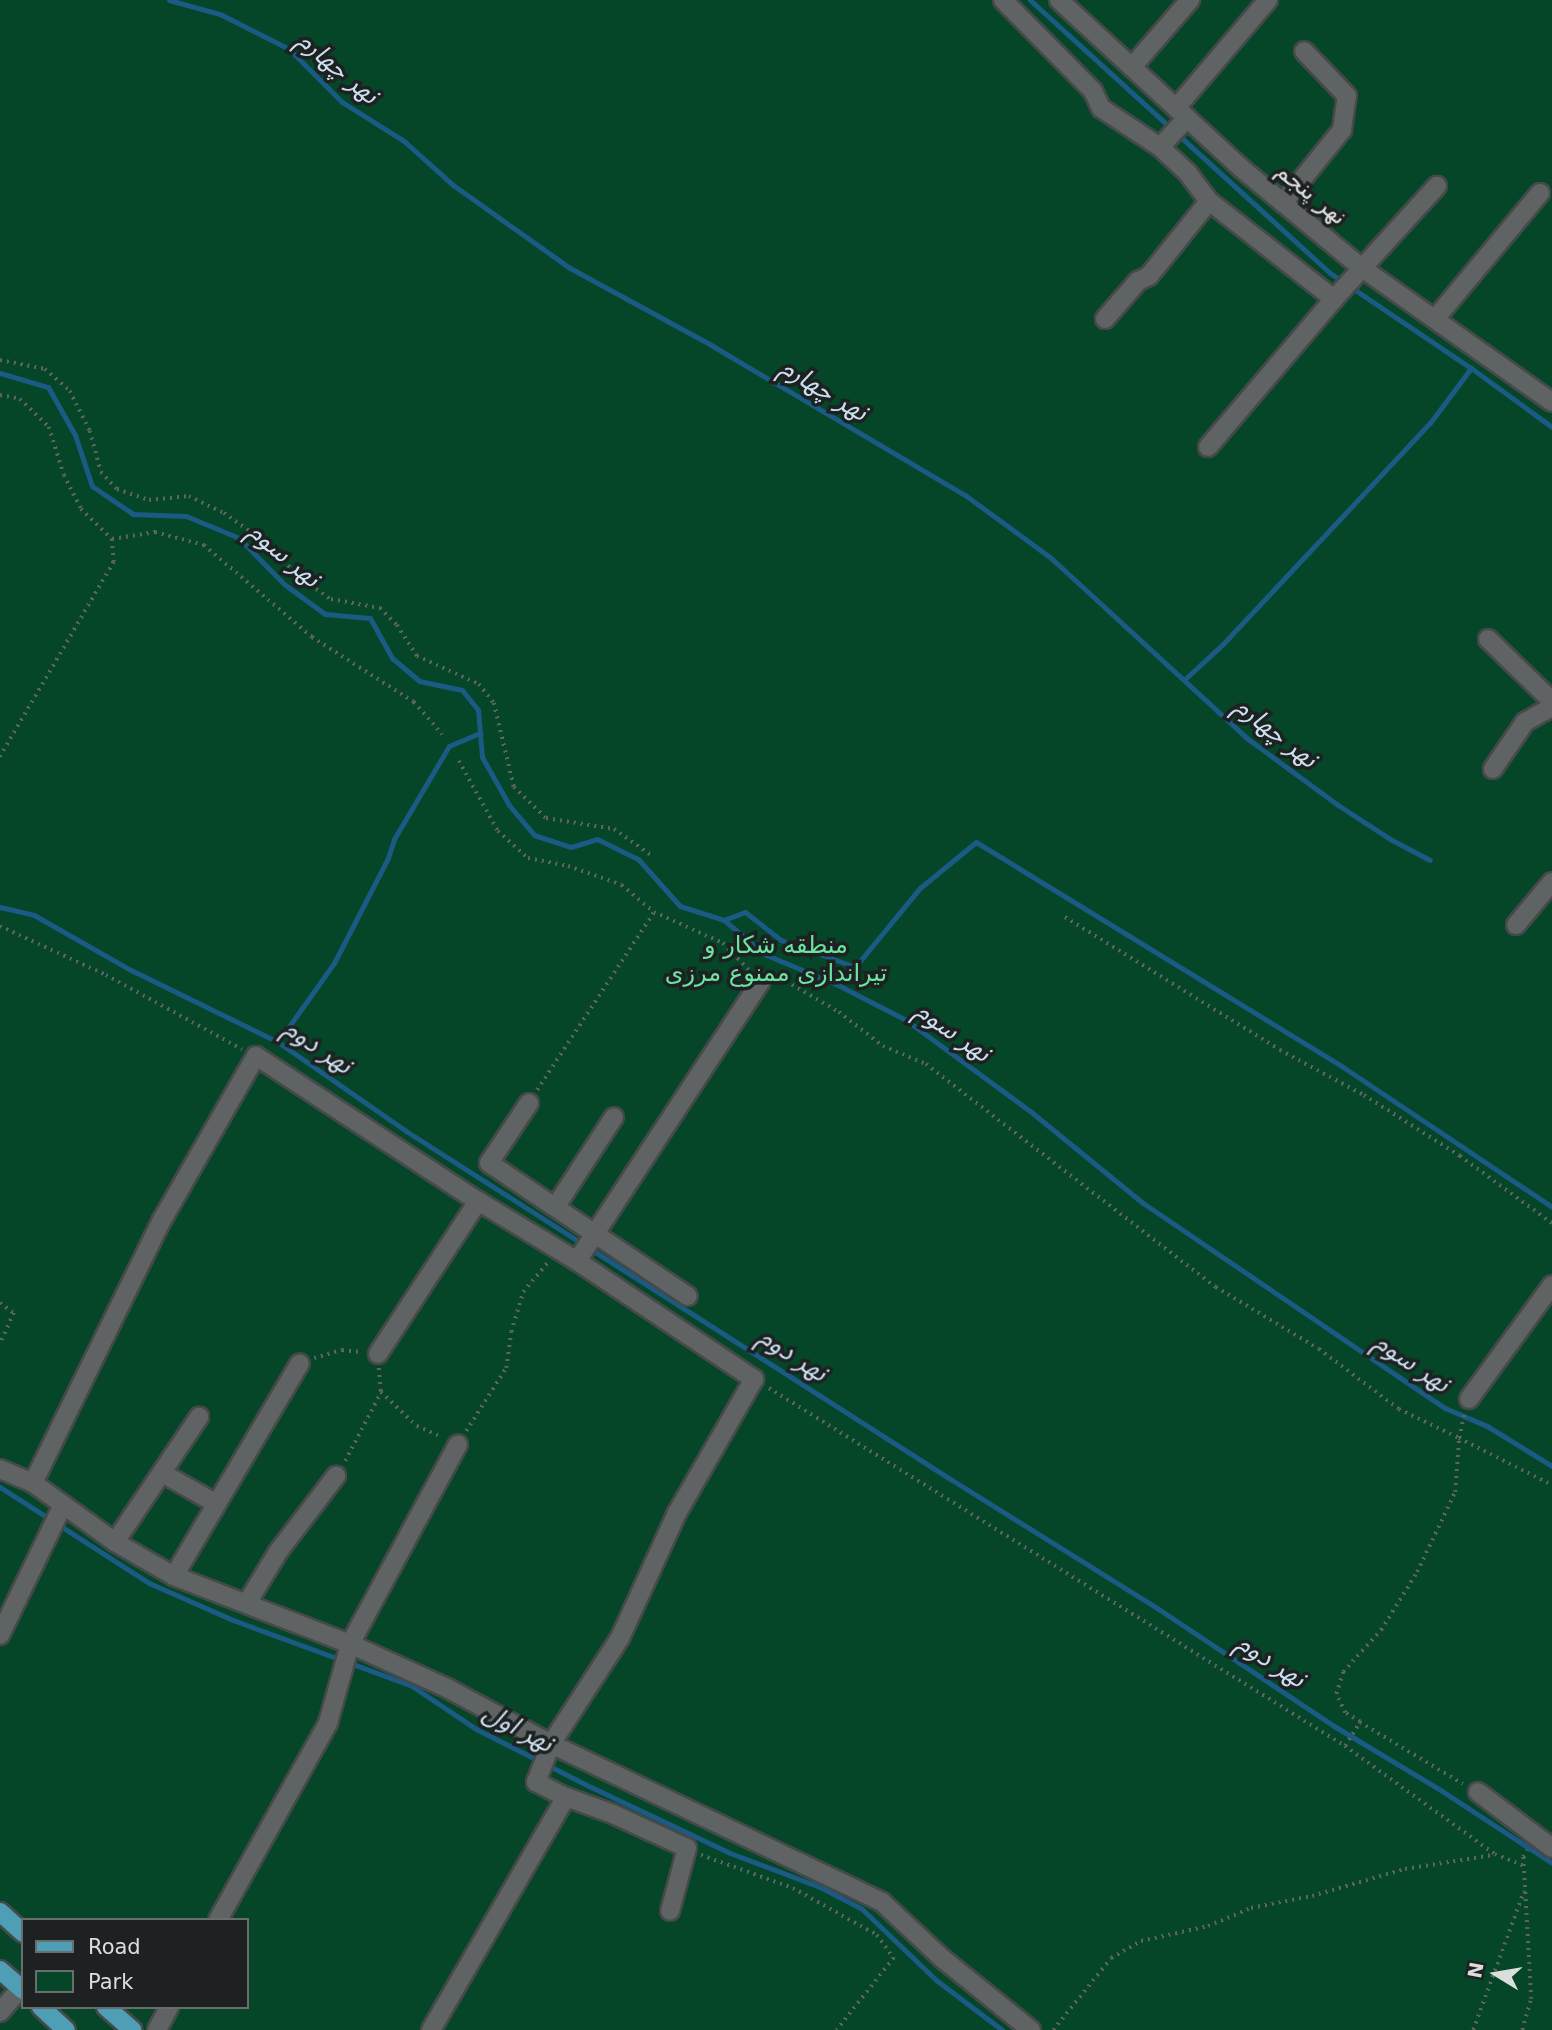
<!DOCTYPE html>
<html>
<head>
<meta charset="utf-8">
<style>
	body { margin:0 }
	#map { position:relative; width:1552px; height:2030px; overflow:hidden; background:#272b2b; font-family:"DejaVu Sans","Noto Sans Arabic",sans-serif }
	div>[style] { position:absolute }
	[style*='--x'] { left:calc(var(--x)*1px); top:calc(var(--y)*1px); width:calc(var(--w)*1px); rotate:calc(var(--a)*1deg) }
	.green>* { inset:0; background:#044627 }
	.stream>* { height:5px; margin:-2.5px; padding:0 2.5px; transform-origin:2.5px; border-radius:2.5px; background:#1b5a84 }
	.path>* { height:3.5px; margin-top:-1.75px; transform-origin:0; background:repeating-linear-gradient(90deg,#606363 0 2px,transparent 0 7px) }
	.roads { filter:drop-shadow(2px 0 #454949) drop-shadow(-2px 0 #454949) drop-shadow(0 2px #454949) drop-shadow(0 -2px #454949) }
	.minor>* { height:18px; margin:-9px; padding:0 9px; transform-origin:9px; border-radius:9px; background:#5f6363 }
	.major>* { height:18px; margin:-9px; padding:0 9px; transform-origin:9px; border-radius:9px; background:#4e9eb5 }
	span { translate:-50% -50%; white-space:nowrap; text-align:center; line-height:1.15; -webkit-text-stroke:7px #1e2122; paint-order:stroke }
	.street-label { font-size:24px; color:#dcdede }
	.park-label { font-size:24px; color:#6ae4a0 }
	.water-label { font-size:26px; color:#ccdfee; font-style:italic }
	.legend { position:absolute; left:21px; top:1918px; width:228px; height:91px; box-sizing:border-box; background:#1e2122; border:2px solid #6a6d6d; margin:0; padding:9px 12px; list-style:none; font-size:21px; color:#dcdede }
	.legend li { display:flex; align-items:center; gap:14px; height:35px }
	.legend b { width:35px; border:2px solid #6a6d6d }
	.north { position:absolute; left:1461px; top:1939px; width:70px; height:70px; -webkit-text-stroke:5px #1e2122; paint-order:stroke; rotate:281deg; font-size:19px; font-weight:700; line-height:28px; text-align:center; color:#dcdede }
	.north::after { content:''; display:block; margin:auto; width:24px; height:32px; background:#dcdede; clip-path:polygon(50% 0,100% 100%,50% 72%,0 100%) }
</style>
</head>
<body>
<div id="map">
	<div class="green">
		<i style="clip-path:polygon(evenodd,0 0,1552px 0,1552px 2030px,0 2030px,0 0,23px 1920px,247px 1920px,247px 2007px,23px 2007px,23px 1920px)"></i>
	</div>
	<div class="stream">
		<i style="--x:169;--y:0;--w:53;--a:15.4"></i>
		<i style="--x:220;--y:14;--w:77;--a:26.9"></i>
		<i style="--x:289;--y:49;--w:75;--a:45"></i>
		<i style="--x:342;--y:102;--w:73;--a:32.2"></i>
		<i style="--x:404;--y:141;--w:66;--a:41.9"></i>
		<i style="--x:453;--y:185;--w:143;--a:35.4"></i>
		<i style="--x:570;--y:268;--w:161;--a:28.6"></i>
		<i style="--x:711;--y:345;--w:295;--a:30.6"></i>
		<i style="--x:965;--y:495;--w:107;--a:36.2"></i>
		<i style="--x:1051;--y:558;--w:268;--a:42.6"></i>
		<i style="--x:1248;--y:739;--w:112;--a:36.3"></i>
		<i style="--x:1338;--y:805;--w:62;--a:33.2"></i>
		<i style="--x:1390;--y:839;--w:45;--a:27.7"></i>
		<i style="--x:1030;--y:0;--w:406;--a:42.3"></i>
		<i style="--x:1330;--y:273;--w:170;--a:34"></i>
		<i style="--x:1471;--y:368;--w:100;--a:36.1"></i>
		<i style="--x:0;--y:373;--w:50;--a:16.3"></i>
		<i style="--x:48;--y:387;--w:55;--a:60.6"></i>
		<i style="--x:75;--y:435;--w:54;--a:71.6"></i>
		<i style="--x:92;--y:486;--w:50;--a:34.3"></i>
		<i style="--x:133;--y:514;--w:53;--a:2.2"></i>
		<i style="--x:186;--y:516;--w:57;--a:22.5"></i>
		<i style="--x:239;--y:538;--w:64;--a:45.6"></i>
		<i style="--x:284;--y:584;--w:51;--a:36.2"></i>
		<i style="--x:325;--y:614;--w:45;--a:5.1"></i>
		<i style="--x:370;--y:618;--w:46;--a:61.2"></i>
		<i style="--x:392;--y:658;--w:35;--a:40"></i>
		<i style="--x:419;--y:681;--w:44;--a:11.8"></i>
		<i style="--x:462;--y:690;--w:26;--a:51"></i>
		<i style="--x:478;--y:710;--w:47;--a:85.1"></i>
		<i style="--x:482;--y:757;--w:55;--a:60.6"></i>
		<i style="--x:509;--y:805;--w:39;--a:50"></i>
		<i style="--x:534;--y:835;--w:39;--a:18"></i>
		<i style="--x:571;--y:847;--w:27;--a:-17"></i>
		<i style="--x:597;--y:839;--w:46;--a:26"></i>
		<i style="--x:638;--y:859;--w:63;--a:48.2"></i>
		<i style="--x:680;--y:906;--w:46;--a:17.7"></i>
		<i style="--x:724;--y:920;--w:52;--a:40.4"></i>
		<i style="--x:764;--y:954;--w:78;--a:22.6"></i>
		<i style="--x:836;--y:984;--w:79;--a:27.2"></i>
		<i style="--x:906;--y:1020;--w:154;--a:36.3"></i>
		<i style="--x:1030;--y:1111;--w:146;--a:39.2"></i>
		<i style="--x:1143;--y:1203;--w:365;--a:34.2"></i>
		<i style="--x:1445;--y:1408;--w:46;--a:23.2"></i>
		<i style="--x:1487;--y:1426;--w:76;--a:31.6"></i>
		<i style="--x:1185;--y:679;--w:50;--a:-42.6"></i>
		<i style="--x:1222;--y:645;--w:304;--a:-46.9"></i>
		<i style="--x:1430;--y:423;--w:69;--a:-53.3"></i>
		<i style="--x:0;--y:907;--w:35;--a:13"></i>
		<i style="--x:34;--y:915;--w:112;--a:29.6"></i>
		<i style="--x:131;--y:970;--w:164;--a:26.1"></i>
		<i style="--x:278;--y:1042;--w:156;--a:34.8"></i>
		<i style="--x:406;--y:1131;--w:648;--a:32.59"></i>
		<i style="--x:952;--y:1480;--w:242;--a:32"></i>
		<i style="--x:1157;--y:1608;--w:213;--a:33.7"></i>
		<i style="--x:1334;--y:1726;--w:126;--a:31"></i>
		<i style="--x:1442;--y:1791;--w:131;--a:33.2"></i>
		<i style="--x:724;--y:920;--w:22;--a:-21"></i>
		<i style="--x:745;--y:912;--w:46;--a:37.9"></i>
		<i style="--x:781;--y:940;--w:79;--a:20"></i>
		<i style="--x:855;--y:967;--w:102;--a:-50.6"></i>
		<i style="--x:920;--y:888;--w:72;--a:-39.4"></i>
		<i style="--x:976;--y:842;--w:430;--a:31.5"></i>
		<i style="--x:1343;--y:1067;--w:252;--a:33.8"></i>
		<i style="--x:278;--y:1042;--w:97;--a:-54.7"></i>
		<i style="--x:334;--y:963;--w:118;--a:-62.8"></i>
		<i style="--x:388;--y:858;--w:20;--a:-72"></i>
		<i style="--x:394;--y:839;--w:108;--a:-59.4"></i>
		<i style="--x:449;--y:746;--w:34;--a:-23"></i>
		<i style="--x:0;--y:1487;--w:177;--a:32.8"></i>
		<i style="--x:149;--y:1583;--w:92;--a:23.8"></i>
		<i style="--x:233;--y:1620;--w:191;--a:20.2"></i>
		<i style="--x:412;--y:1686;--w:77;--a:33.9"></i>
		<i style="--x:476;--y:1729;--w:129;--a:26.8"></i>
		<i style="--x:591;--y:1787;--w:154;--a:25.4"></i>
		<i style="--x:730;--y:1853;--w:96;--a:20.7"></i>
		<i style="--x:820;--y:1887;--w:47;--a:27.6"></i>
		<i style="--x:862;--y:1909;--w:103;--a:43.8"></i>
		<i style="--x:936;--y:1980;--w:83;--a:37.1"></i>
	</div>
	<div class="path">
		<i style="--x:0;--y:360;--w:46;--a:11.3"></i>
		<i style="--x:45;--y:369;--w:33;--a:41"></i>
		<i style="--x:70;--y:391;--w:45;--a:63.4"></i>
		<i style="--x:90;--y:431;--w:42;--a:75"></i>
		<i style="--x:101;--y:472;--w:23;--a:47"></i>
		<i style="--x:117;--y:489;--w:34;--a:19"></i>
		<i style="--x:149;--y:500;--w:40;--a:-5.7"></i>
		<i style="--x:189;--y:496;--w:39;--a:26"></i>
		<i style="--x:224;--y:513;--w:55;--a:35.4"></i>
		<i style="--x:269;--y:545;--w:44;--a:46.8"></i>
		<i style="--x:299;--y:577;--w:39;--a:35"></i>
		<i style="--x:331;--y:599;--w:50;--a:10.4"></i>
		<i style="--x:380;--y:608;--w:24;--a:45"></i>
		<i style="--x:397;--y:625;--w:37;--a:57"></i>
		<i style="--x:417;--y:656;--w:68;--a:24.3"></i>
		<i style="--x:479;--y:684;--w:24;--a:52"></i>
		<i style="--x:494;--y:703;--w:86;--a:76.6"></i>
		<i style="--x:514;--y:787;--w:45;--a:44.1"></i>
		<i style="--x:546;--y:818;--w:69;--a:9.2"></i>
		<i style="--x:614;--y:829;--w:45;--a:35.1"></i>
		<i style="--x:0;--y:395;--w:20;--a:11"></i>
		<i style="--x:20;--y:399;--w:40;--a:44"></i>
		<i style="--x:49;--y:427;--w:50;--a:72.6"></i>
		<i style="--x:64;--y:475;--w:38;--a:63"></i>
		<i style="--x:81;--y:509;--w:43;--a:44.1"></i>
		<i style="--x:112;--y:539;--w:23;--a:85"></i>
		<i style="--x:114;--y:562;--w:226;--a:120.3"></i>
		<i style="--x:112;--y:539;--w:44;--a:-9.2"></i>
		<i style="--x:155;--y:532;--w:51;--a:14.9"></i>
		<i style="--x:204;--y:545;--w:142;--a:40.4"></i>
		<i style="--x:312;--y:637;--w:121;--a:32.5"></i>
		<i style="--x:414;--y:702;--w:43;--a:48.8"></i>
		<i style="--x:459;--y:761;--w:80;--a:60.9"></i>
		<i style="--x:498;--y:831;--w:40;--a:42"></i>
		<i style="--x:528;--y:858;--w:41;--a:11.3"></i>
		<i style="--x:568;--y:866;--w:57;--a:19.4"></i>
		<i style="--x:622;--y:885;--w:42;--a:40.2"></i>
		<i style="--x:654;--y:912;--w:76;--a:24.2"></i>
		<i style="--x:723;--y:943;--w:37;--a:46"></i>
		<i style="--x:1065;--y:917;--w:253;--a:31.7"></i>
		<i style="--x:1280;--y:1050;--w:95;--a:28.2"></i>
		<i style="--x:1364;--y:1095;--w:114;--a:32.4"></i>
		<i style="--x:1460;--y:1156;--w:114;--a:36.1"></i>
		<i style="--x:0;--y:926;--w:117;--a:24.8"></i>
		<i style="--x:106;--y:975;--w:155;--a:28.6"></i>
		<i style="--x:776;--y:981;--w:10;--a:0"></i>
		<i style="--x:786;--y:981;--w:61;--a:30.3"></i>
		<i style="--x:839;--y:1012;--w:56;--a:37.7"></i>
		<i style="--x:883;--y:1046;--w:47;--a:22.7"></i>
		<i style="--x:926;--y:1064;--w:366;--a:37.6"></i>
		<i style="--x:1216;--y:1287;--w:120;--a:31"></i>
		<i style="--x:1319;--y:1349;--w:100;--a:36.9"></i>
		<i style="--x:1399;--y:1409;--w:67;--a:25.8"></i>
		<i style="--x:1459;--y:1438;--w:24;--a:-78"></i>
		<i style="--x:537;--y:1090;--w:213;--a:-56.7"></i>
		<i style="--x:0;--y:1303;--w:17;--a:36"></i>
		<i style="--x:14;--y:1313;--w:34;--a:114"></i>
		<i style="--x:314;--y:1358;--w:29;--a:-16"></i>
		<i style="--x:342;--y:1350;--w:19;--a:6"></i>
		<i style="--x:379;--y:1368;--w:24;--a:85"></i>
		<i style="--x:381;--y:1392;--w:50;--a:43.4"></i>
		<i style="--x:417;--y:1426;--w:27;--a:24"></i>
		<i style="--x:769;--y:1388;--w:678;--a:31.86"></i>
		<i style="--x:1345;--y:1746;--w:185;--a:35.8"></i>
		<i style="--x:1495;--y:1854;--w:31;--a:22"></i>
		<i style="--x:466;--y:1431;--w:75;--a:-57.6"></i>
		<i style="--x:506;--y:1368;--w:36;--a:-82"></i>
		<i style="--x:511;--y:1332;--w:42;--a:-73.3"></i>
		<i style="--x:523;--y:1292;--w:39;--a:-50"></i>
		<i style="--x:345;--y:1461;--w:78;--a:-62.4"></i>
		<i style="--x:1360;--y:1722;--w:120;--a:31"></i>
		<i style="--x:1345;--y:1746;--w:28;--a:-58"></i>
		<i style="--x:1360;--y:1722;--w:17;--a:-149"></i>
		<i style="--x:1345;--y:1713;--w:21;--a:-115"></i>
		<i style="--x:1336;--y:1694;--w:23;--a:-72"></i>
		<i style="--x:1343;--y:1672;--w:57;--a:-47.9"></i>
		<i style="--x:1381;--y:1630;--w:68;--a:-58.2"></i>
		<i style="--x:1417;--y:1572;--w:89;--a:-64.6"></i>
		<i style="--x:1455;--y:1492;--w:54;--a:-85.8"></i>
		<i style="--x:1459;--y:1438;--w:104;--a:26.8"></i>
		<i style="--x:701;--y:1855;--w:98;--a:19.7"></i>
		<i style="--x:793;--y:1888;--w:96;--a:29.2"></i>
		<i style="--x:877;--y:1935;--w:29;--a:54"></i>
		<i style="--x:894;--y:1958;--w:92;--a:128.4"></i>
		<i style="--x:1053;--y:2030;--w:92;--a:-51.1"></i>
		<i style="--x:1111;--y:1958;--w:34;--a:-30"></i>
		<i style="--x:1141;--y:1941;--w:69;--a:-12.6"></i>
		<i style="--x:1208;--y:1926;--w:47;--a:-22.7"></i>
		<i style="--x:1251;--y:1908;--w:62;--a:-11.1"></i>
		<i style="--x:1312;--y:1896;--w:97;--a:-16.2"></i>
		<i style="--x:1405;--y:1869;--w:89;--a:-9"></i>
		<i style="--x:1473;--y:2030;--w:148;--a:-69.9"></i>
		<i style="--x:1522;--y:2030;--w:32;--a:-74"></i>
		<i style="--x:1531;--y:1999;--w:142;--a:-93.2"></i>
		<i style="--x:1523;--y:1857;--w:8;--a:-60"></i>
	</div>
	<div class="roads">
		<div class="minor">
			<i style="--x:1003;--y:0;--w:128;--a:45.3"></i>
			<i style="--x:1093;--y:91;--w:19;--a:65"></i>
			<i style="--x:1101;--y:108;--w:71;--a:33.5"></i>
			<i style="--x:1160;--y:147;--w:37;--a:43"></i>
			<i style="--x:1187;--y:172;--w:36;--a:53"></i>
			<i style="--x:1209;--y:201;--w:159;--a:38.1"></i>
			<i style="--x:1334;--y:299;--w:153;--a:-47.7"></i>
			<i style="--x:1059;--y:0;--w:248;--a:42.7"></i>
			<i style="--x:1241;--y:168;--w:157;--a:39.6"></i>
			<i style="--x:1362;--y:268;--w:232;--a:35.2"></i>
			<i style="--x:1132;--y:67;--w:89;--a:-49.1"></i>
			<i style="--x:1176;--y:108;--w:142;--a:-49.6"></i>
			<i style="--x:1160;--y:147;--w:40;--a:-47"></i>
			<i style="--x:1283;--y:203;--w:94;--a:-51.1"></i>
			<i style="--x:1342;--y:130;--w:34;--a:-82"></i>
			<i style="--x:1347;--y:96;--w:62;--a:-133.7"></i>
			<i style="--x:1105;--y:319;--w:50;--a:-49"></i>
			<i style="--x:1138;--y:281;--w:12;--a:-24"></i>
			<i style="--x:1149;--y:276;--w:96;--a:-51.3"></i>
			<i style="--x:1435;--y:319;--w:164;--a:-50.2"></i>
			<i style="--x:1208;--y:447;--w:194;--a:-49.6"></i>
			<i style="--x:1488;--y:639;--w:89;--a:44.1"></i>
			<i style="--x:1493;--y:769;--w:57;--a:-55.8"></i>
			<i style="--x:1525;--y:722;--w:31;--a:-29"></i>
			<i style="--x:1516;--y:925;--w:56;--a:-50.1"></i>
			<i style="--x:529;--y:1103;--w:72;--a:123.7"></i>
			<i style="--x:489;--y:1163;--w:239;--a:33.8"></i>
			<i style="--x:556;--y:1206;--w:106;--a:-56.9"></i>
			<i style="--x:577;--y:1261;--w:334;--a:-56.7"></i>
			<i style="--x:378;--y:1354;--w:183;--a:-56.8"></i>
			<i style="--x:1469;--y:1399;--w:141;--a:-53.9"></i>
			<i style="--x:0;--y:1469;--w:36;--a:23"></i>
			<i style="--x:33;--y:1483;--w:101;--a:35.7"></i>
			<i style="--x:115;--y:1542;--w:68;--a:30"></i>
			<i style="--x:174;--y:1576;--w:189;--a:21.1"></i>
			<i style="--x:350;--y:1644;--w:107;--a:24.4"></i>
			<i style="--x:447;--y:1688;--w:118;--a:28.3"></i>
			<i style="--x:551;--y:1744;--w:367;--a:25.5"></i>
			<i style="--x:882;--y:1902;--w:83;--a:43.1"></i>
			<i style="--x:943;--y:1959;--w:113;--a:38.9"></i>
			<i style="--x:162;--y:1473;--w:63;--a:29.4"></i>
			<i style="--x:33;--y:1483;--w:293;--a:-63.9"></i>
			<i style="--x:162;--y:1220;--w:189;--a:-60.2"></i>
			<i style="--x:256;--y:1056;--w:265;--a:33.2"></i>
			<i style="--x:478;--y:1201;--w:116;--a:31.2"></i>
			<i style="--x:577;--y:1261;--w:213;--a:33.7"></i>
			<i style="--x:754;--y:1379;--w:155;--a:119.9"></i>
			<i style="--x:677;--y:1513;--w:137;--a:114.5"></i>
			<i style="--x:620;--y:1638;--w:126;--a:123.1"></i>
			<i style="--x:551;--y:1744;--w:41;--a:111.5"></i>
			<i style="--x:536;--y:1782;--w:34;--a:27"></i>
			<i style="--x:566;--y:1797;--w:269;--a:120.1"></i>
			<i style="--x:115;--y:1542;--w:151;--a:-56.1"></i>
			<i style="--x:174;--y:1576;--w:247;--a:-59.4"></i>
			<i style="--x:247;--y:1603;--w:60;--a:-58.7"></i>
			<i style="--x:278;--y:1552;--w:96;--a:-52.7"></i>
			<i style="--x:0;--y:1635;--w:142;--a:-64.2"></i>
			<i style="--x:1478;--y:1792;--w:93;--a:37.1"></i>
			<i style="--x:566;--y:1797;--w:50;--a:19.9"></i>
			<i style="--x:613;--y:1814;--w:81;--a:24.7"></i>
			<i style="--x:687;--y:1848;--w:65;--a:105.1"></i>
			<i style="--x:218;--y:1920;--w:226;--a:-60.8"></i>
			<i style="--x:328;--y:1723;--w:82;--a:-74.4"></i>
			<i style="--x:350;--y:1644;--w:227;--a:-61.6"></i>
			<i style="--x:0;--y:2012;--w:32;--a:-49"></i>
			<i style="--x:157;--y:2030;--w:26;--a:-62"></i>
		</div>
		<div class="major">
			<i style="--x:0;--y:1912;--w:31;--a:42"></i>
			<i style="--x:0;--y:1970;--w:30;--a:41"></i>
			<i style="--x:41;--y:2007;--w:34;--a:43"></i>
			<i style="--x:106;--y:2007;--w:35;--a:41"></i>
		</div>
	</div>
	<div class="street-label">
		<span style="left:1311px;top:194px;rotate:39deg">نهر پنجم</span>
	</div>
	<div class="park-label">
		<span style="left:776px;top:960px">منطقه شکار و<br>تیراندازی ممنوع مرزی</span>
	</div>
	<div class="water-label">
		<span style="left:338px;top:68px;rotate:40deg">نهر چهارم</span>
		<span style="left:824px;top:390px;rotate:31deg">نهر چهارم</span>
		<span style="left:284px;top:555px;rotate:40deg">نهر سوم</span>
		<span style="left:1276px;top:733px;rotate:38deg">نهر چهارم</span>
		<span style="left:953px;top:1032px;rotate:35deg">نهر سوم</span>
		<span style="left:318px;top:1047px;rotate:34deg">نهر دوم</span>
		<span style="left:793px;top:1355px;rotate:33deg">نهر دوم</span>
		<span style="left:1412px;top:1363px;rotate:34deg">نهر سوم</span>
		<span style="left:1271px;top:1661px;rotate:33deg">نهر دوم</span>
		<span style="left:518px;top:1728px;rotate:28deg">نهر اول</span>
	</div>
	<ul class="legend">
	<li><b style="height:9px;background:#4e9eb5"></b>Road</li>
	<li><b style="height:19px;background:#044627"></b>Park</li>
	</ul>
	<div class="north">N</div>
</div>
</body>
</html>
